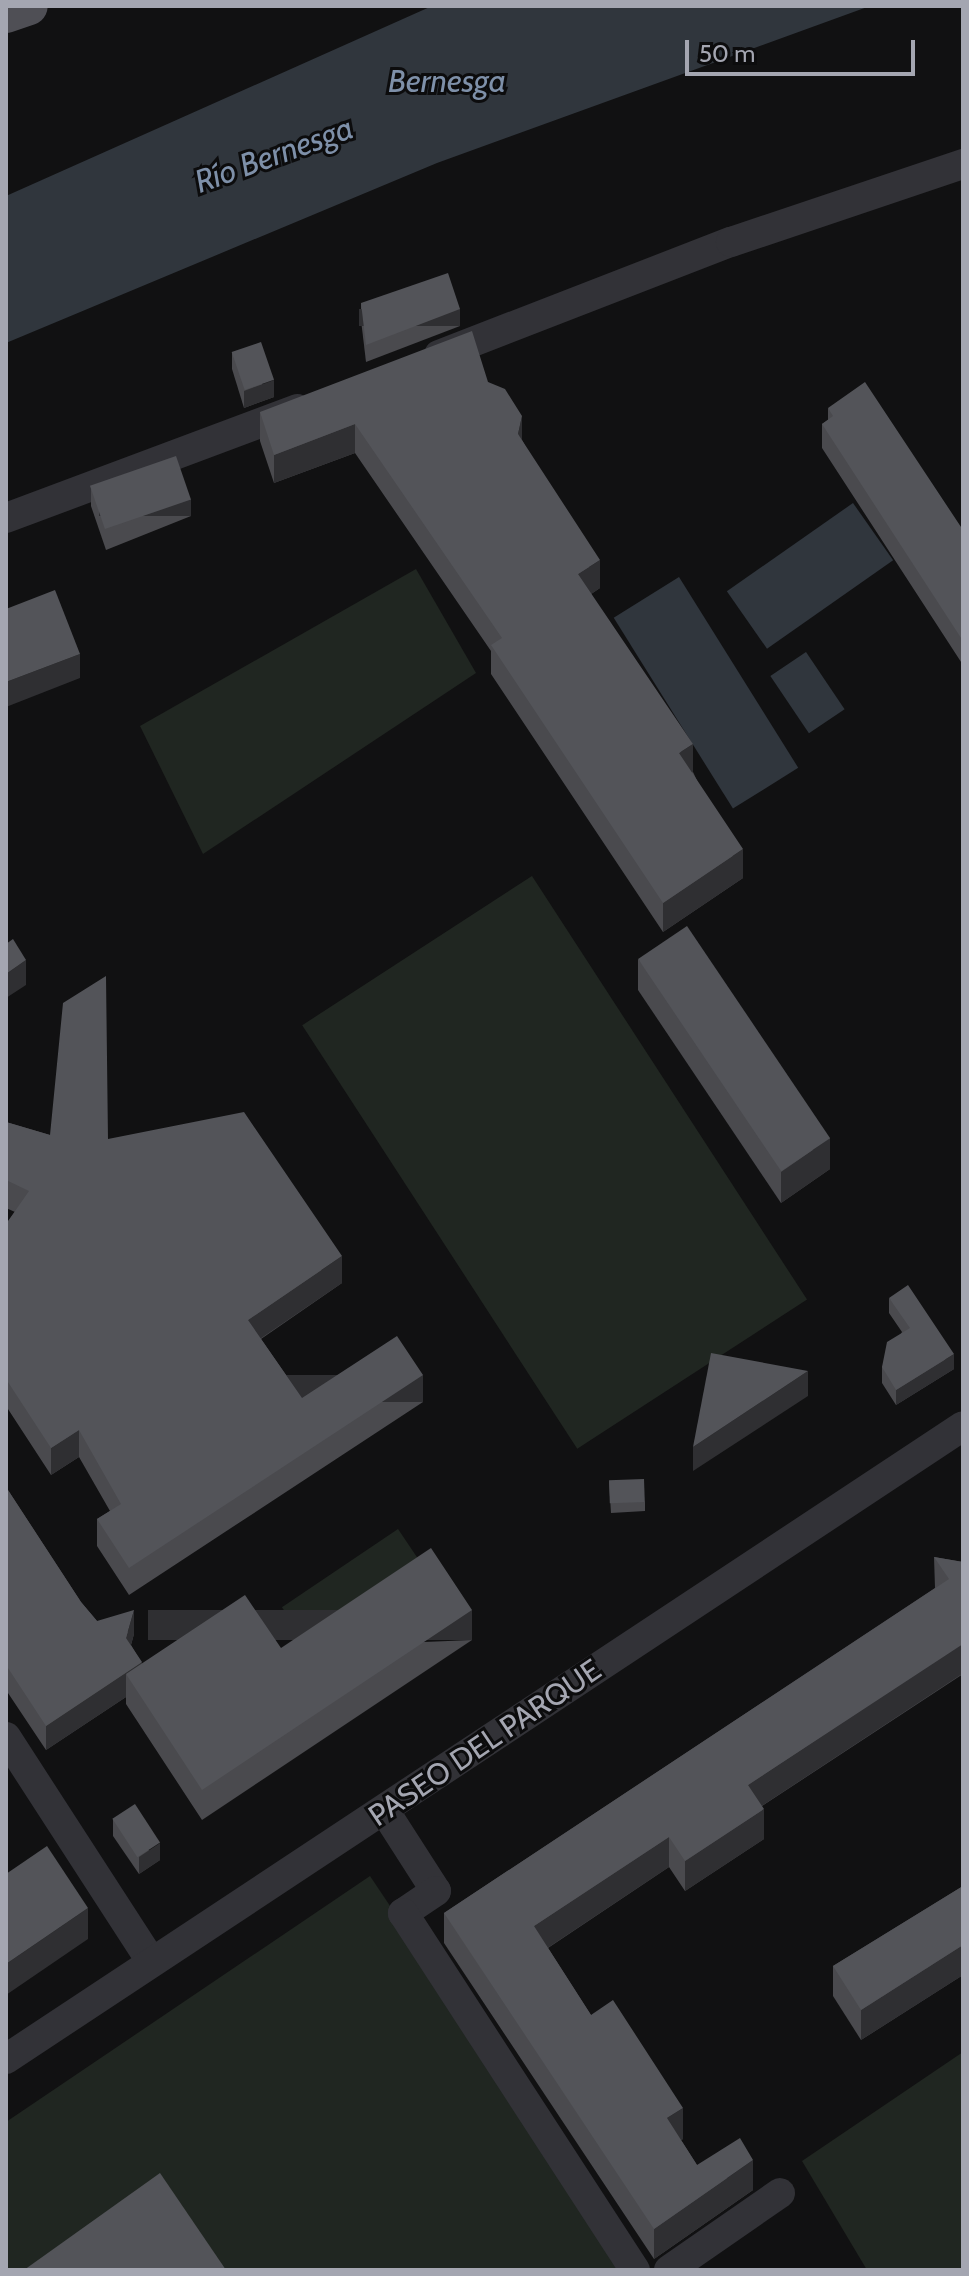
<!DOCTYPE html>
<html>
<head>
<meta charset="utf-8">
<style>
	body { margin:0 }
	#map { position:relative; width:969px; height:2276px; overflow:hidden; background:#111112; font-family:Cabin,sans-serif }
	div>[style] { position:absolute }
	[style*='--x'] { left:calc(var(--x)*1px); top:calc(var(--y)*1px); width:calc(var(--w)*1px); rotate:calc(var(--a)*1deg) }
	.green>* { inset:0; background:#202621; transform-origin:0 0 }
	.water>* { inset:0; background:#30363d; transform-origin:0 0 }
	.minor>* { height:30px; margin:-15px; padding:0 15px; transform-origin:15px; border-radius:15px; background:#323237 }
	.major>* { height:38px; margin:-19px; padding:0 19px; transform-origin:19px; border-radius:19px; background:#4f4f55 }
	.wall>* { inset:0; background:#4a4a4e }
	.shaded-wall>* { inset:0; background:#2f2f32; transform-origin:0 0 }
	.building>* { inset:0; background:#535459; transform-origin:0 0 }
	span { translate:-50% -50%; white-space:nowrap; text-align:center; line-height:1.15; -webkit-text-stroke:6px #0c0c0d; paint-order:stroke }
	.street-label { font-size:30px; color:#a4a6b1 }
	.water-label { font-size:32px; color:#7e90a9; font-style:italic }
	.frame { position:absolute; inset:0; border:8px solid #a4a6b1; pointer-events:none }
	.scale { position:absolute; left:685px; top:40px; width:230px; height:36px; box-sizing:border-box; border:4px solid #a4a6b1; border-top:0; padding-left:10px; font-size:24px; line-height:28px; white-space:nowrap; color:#a4a6b1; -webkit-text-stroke:6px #0c0c0d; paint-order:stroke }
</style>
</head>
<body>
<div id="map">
	<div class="green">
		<i style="clip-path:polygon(416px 569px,476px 673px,203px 854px,140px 726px)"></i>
		<i style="left:532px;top:876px;width:505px;height:274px;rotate:57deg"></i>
		<i style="left:398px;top:1529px;width:59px;height:140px;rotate:56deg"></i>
		<i style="clip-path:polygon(370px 1876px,634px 2270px,6px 2270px,6px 2122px)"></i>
		<i style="clip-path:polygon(963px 2052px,963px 2270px,867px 2270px,802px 2161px)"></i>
	</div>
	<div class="water">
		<i style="clip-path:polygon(432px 6px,870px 6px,437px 163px,6px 343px,6px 196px)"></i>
		<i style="left:853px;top:503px;width:70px;height:154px;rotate:55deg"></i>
		<i style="left:679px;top:577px;width:225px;height:77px;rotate:58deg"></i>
		<i style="left:806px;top:652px;width:69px;height:43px;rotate:56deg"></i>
	</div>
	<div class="minor">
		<i style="--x:439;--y:355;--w:313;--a:-21.2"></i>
		<i style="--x:731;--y:242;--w:245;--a:-18.6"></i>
		<i style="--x:6;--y:518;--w:311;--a:-20.5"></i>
		<i style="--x:6;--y:1737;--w:267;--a:57.1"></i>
		<i style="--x:384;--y:1810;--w:96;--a:57.3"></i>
		<i style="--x:436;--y:1891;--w:40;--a:146"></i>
		<i style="--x:403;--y:1913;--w:426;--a:57"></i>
		<i style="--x:6;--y:2059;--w:1147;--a:-33.48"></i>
		<i style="--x:669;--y:2270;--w:135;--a:-34.7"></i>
	</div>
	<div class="major">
		<i style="--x:6;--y:14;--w:24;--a:-19"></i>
	</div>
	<div class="wall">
		<i style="clip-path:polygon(361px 303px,460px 326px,366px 362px,361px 320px)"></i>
		<i style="clip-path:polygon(232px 352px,274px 397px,244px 408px,232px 369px)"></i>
		<i style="clip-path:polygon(488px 382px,522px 440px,600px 588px,591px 594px,693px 772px,743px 878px,663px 932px,491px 674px,491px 651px,355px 453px,274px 483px,260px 441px,260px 412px)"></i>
		<i style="clip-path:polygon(828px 408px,963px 530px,963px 665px,822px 448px,822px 424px,828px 420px)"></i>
		<i style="clip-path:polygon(91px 489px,191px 516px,106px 550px,91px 506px)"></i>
		<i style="clip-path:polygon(638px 959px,830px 1169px,781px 1203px,638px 990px)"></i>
		<i style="clip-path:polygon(6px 1122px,50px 1135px,108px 1139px,342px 1283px,261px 1339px,302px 1398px,423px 1402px,129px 1595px,97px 1546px,97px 1519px,110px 1511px,79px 1457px,51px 1475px,6px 1406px,6px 1224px,15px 1212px,6px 1208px)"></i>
		<i style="clip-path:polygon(889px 1298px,954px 1369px,896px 1405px,882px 1383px,882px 1367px,902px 1332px,889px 1313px)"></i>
		<i style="clip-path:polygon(609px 1481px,645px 1502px,645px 1511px,611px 1513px)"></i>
		<i style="clip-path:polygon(6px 1487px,81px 1602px,97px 1621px,134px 1634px,131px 1645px,142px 1664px,281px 1648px,472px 1640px,202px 1820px,126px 1704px,126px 1697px,46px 1750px,6px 1690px)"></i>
		<i style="clip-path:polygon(934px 1557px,963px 1562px,963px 1674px,762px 1806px,764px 1839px,685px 1891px,669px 1867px,548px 1948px,591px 2015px,683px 2139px,681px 2140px,697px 2165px,753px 2190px,654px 2259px,444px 1943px,444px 1913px,935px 1588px)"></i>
		<i style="clip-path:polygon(113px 1819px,160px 1860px,139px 1874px,113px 1836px)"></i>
		<i style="clip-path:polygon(963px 1886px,963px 1975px,861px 2040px,833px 1996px,833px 1966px)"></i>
	</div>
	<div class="shaded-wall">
		<i style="left:460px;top:309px;width:17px;height:101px;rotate:90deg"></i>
		<i style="clip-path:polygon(274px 380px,274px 397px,244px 408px,244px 391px)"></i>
		<i style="clip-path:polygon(522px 416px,522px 445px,518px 434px)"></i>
		<i style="clip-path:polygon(355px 424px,355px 453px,274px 483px,274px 455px)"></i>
		<i style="left:191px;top:499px;width:17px;height:92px;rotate:90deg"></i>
		<i style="clip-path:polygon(600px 560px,600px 588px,578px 603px,578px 574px)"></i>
		<i style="clip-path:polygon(80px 654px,80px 678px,6px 707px,6px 682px)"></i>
		<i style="clip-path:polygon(693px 744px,693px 772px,679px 782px,679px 753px)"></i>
		<i style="clip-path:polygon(743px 849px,743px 878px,663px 932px,663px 903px)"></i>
		<i style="clip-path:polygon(26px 960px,26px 985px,6px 998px,6px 974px)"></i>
		<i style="clip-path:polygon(830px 1138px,830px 1169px,781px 1203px,781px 1172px)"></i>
		<i style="clip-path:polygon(342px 1256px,342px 1283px,248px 1347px,248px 1320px)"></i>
		<i style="clip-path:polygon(954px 1354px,954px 1369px,896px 1405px,896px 1390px)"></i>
		<i style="clip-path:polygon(808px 1371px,808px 1396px,693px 1471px,693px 1447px)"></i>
		<i style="left:423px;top:1375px;width:27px;height:352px;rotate:90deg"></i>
		<i style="clip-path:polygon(79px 1430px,79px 1457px,51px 1475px,51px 1448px)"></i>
		<i style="clip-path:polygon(134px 1610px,134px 1634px,126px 1662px,126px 1638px)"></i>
		<i style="left:472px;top:1610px;width:30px;height:324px;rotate:90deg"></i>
		<i style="clip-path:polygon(962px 1643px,962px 1674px,748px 1815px,748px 1785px)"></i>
		<i style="clip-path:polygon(142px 1662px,142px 1686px,126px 1674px,126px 1697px,46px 1750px,46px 1726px)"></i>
		<i style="clip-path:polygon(764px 1809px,764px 1839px,685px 1891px,685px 1861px)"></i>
		<i style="clip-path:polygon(669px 1837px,669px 1867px,534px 1957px,534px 1926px)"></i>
		<i style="clip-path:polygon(160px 1843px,160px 1860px,139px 1874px,139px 1857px)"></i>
		<i style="clip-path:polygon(88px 1908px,88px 1939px,6px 1995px,6px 1964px)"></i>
		<i style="clip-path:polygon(963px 1945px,963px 1975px,861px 2040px,861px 2010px)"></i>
		<i style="clip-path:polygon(683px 2108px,683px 2139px,667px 2149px,667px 2118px)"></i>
		<i style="clip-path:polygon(753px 2160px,753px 2190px,654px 2259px,654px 2229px)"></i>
	</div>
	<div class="building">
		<i style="clip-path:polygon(448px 273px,460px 309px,366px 345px,361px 303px)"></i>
		<i style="clip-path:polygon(472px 331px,488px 382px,505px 389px,522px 416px,518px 434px,600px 560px,578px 574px,693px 744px,679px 753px,743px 849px,663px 903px,491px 645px,502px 638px,355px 424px,274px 455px,260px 412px)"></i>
		<i style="left:261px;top:342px;width:40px;height:31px;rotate:71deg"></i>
		<i style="clip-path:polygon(865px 382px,963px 530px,963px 641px,822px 424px,833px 416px,828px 408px)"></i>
		<i style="left:176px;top:456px;width:46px;height:91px;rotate:71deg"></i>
		<i style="clip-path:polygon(55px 590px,80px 654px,6px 682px,6px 609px)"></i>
		<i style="left:687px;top:926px;width:256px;height:59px;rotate:56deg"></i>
		<i style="clip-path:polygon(13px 939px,26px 960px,6px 974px,6px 944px)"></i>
		<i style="clip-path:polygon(106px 976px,108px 1139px,244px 1112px,342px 1256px,248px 1320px,302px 1398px,397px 1336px,423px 1375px,129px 1568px,97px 1519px,121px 1504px,79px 1430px,51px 1448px,6px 1379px,6px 1224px,29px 1191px,6px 1180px,6px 1122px,50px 1135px,63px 1003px)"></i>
		<i style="clip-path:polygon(908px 1285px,954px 1354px,896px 1390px,882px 1367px,887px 1342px,910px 1328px,889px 1298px)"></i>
		<i style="clip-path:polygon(711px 1353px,808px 1371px,693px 1447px)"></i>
		<i style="left:644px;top:1479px;width:23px;height:35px;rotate:88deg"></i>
		<i style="clip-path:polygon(6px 1487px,81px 1602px,97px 1621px,134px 1610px,126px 1638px,142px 1662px,46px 1726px,6px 1665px)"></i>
		<i style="clip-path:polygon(431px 1548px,472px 1610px,202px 1790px,126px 1674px,245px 1595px,281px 1648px)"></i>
		<i style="clip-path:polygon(934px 1557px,963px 1562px,963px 1644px,748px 1785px,764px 1809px,685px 1861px,669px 1837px,534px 1926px,591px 2015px,613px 2000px,683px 2108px,667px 2118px,697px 2165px,740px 2138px,753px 2160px,654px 2229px,444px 1913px,949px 1579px)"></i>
		<i style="left:135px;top:1804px;width:46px;height:27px;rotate:57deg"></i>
		<i style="clip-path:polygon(47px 1846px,88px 1908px,6px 1964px,6px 1874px)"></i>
		<i style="clip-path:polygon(963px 1886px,963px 1945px,861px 2010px,833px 1966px)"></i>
		<i style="clip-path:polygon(160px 2173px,226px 2270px,24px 2270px)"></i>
	</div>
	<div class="street-label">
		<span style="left:485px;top:1743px;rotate:-34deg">PASEO DEL PARQUE</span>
	</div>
	<div class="water-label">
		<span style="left:447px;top:81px">Bernesga</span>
		<span style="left:274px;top:155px;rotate:-20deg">Río Bernesga</span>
	</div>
	<div class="frame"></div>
	<div class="scale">50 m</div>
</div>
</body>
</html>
